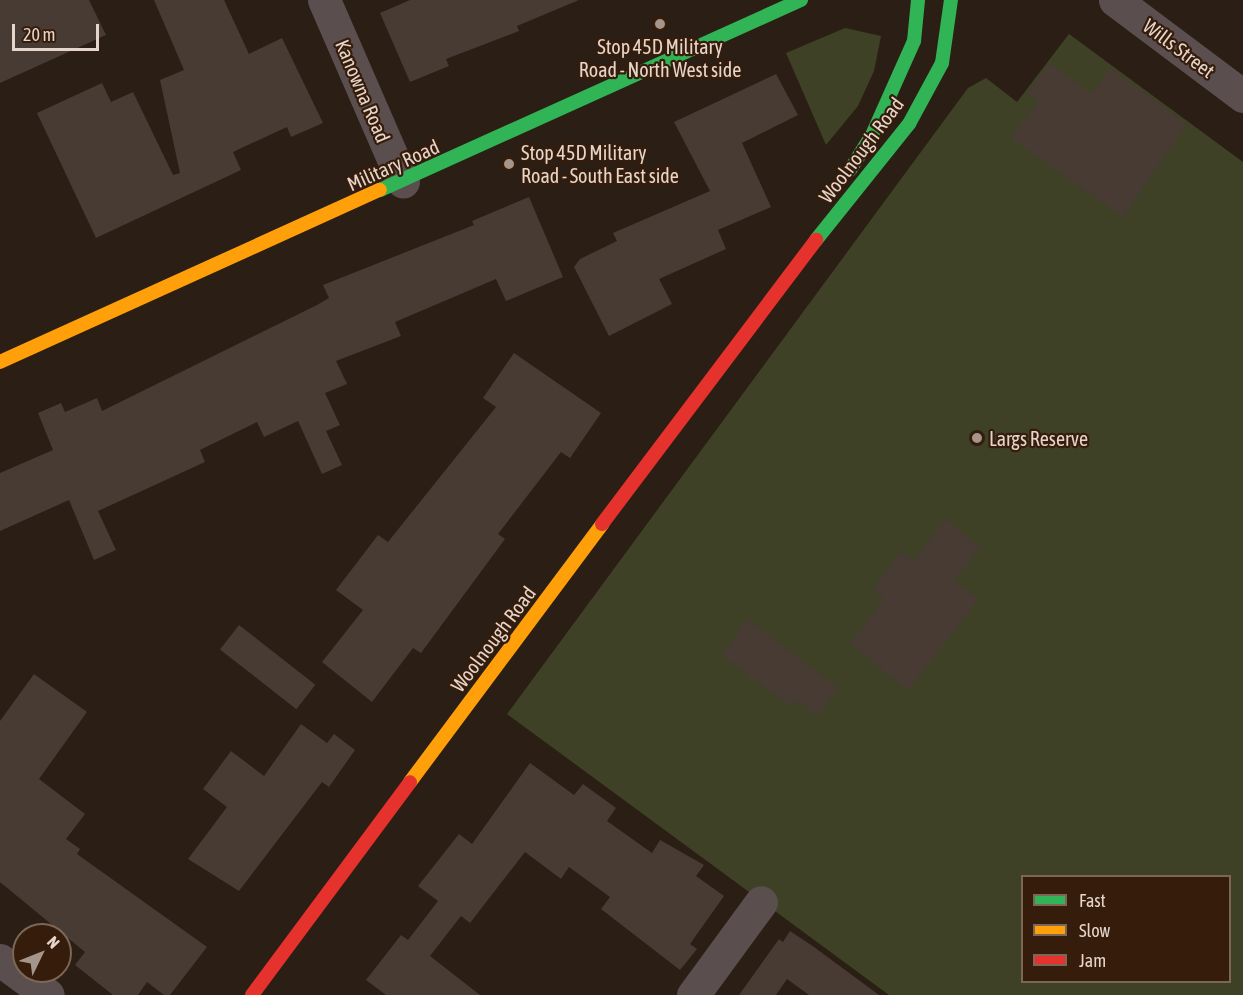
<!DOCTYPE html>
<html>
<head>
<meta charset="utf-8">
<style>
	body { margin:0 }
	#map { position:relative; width:1243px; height:995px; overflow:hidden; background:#2b1e15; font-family:"Asap Condensed",sans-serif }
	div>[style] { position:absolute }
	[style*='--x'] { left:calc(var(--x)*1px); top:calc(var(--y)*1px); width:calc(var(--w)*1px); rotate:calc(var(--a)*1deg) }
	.green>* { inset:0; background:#3e4125 }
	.building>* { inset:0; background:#473b34; transform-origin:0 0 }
	.street>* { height:33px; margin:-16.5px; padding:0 16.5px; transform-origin:16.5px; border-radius:16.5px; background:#5b4e4e }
	.fast>* { height:14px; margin:-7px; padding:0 7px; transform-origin:7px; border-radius:7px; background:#30b455 }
	.slow>* { height:14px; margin:-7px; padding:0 7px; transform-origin:7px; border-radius:7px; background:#ff9f0a }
	.jam>* { height:14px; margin:-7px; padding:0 7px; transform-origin:7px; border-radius:7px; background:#e5322d }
	.dots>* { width:16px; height:16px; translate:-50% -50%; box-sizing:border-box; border:3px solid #351c0b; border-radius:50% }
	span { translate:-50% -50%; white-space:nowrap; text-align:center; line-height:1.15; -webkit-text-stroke:4.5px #351c0b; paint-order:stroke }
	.poi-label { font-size:20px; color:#e6d5ca }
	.left { translate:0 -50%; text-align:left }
	.street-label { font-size:20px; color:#e6d5ca }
	.legend { position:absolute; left:1021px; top:875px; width:210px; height:108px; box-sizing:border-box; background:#351c0b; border:2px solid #7c6657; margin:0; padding:8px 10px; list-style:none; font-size:18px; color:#e6d5ca }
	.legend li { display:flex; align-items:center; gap:12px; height:30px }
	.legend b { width:30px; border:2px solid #7c6657 }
	.north { position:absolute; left:12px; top:923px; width:60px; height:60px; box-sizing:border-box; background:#351c0b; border:2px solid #7c6657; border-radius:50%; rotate:47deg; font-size:16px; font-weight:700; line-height:24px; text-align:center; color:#e6d5ca }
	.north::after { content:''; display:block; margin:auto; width:21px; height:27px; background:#a5958b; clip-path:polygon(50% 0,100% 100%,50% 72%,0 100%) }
	.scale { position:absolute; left:12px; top:24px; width:87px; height:27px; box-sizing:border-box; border:3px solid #e6d5ca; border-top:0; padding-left:8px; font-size:18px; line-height:21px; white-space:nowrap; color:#e6d5ca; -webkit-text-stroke:4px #351c0b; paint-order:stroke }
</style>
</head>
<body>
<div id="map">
	<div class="green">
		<i style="clip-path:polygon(845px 28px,881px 36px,874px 71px,858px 106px,826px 145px,786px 53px)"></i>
		<i style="clip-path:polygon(evenodd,1069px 34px,1243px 162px,1243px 995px,889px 995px,507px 714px,968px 88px,986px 78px,1017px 102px,1069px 34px,1022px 876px,1230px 876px,1230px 982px,1022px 982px,1022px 876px)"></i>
	</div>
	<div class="building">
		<i style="clip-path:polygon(0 0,89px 0,106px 35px,0 83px)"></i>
		<i style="clip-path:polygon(154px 0,224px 0,249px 54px,282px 38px,323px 123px,291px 137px,287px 127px,233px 152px,241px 170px,96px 238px,37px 113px,102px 83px,111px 102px,133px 92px,173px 175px,180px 173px,160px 80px,184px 70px)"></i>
		<i style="clip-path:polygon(410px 0,579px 0,517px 26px,519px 31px,446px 59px,449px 66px,410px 82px,380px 13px)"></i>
		<i style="clip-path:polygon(1049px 63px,1092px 94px,1110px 68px,1187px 124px,1123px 217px,1010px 138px,1039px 101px,1028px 93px)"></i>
		<i style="clip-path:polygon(776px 74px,798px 115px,742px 143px,771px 207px,718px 230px,726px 249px,659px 279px,672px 304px,609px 336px,574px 267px,580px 259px,617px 241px,613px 233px,710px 191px,674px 122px)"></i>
		<i style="clip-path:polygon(529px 197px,563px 277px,506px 301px,496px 279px,395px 322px,401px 336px,336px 361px,347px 384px,325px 393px,340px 425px,326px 431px,342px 465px,322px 474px,298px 421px,264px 437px,257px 422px,200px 450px,205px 462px,98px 511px,116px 550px,94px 560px,69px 500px,0 531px,0 473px,53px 450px,38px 413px,61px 403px,65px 412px,97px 398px,102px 411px,317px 305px,329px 298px,323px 285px,474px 225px,472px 221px)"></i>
		<i style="clip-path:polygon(514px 353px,601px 413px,570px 458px,561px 452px,498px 534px,505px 539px,421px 653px,413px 648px,372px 702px,322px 662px,363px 610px,336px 590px,378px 535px,388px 542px,496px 407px,483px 398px)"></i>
		<i style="clip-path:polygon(945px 519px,980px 547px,955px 582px,979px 599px,908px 691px,850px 643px,884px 599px,873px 590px,901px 551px,914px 561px)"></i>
		<i style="clip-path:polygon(747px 619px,838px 688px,818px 716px,796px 700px,791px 707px,722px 655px)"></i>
		<i style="left:239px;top:625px;width:97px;height:31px;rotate:38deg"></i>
		<i style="clip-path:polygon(34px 674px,87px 712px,39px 779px,85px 814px,66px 839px,80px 849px,77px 854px,207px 947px,170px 995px,164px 995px,147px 982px,138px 995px,113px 995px,75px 965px,85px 952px,0 882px,0 721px)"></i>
		<i style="clip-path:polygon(301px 724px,327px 743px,334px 734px,355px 750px,329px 787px,322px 782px,239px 891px,188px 859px,227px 807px,203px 789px,231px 751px,264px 776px)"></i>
		<i style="clip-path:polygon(530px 763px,574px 795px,583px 784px,616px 808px,607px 821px,652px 853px,660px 840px,704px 865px,696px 876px,724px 896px,690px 944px,697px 949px,680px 970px,601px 909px,610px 897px,569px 867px,561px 879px,525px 852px,470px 923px,461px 916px,430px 956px,480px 995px,386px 995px,366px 980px,401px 935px,408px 940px,438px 901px,418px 886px,459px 834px,472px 844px)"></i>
		<i style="clip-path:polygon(790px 931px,814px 947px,879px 995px,809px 995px,787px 979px,776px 995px,739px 995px,779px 939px,783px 942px)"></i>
	</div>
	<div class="street">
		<i style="--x:324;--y:0;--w:198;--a:66.5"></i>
		<i style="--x:1115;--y:0;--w:160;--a:36.9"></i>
		<i style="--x:0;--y:960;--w:59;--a:36.1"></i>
		<i style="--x:693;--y:995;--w:115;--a:-53.8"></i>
	</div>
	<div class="fast">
		<i style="--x:850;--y:170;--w:41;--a:-57.8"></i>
		<i style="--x:872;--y:135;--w:103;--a:-65.9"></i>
		<i style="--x:914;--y:41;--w:41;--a:-84.4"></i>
		<i style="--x:380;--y:190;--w:462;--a:-24.3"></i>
		<i style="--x:816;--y:240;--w:149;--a:-51.3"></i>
		<i style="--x:909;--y:124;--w:69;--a:-61.6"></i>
		<i style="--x:942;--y:63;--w:64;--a:-81.9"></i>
	</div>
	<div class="slow">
		<i style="--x:0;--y:362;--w:417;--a:-24.4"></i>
		<i style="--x:410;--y:782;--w:322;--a:-53.3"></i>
	</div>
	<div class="jam">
		<i style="--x:602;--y:524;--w:356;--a:-53"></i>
		<i style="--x:252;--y:995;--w:265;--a:-53.4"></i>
	</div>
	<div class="dots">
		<i style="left:660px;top:24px;background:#a5958b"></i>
		<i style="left:509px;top:164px;background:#a5958b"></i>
		<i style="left:977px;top:438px;background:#a5958b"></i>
	</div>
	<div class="poi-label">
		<span style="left:660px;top:58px">Stop 45D Military<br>Road - North West side</span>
		<span class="left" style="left:521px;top:164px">Stop 45D Military<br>Road - South East side</span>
		<span class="left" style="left:989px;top:438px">Largs Reserve</span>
	</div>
	<div class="street-label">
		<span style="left:1179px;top:48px;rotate:37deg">Wills Street</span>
		<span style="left:363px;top:91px;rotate:67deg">Kanowna Road</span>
		<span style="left:861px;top:150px;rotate:-53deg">Woolnough Road</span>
		<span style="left:393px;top:165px;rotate:-24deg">Military Road</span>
		<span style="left:493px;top:639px;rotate:-53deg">Woolnough Road</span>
	</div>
	<ul class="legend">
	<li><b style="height:8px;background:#30b455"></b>Fast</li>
	<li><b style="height:8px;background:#ff9f0a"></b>Slow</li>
	<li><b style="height:8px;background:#e5322d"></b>Jam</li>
	</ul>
	<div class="north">N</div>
	<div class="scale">20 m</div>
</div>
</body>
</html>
